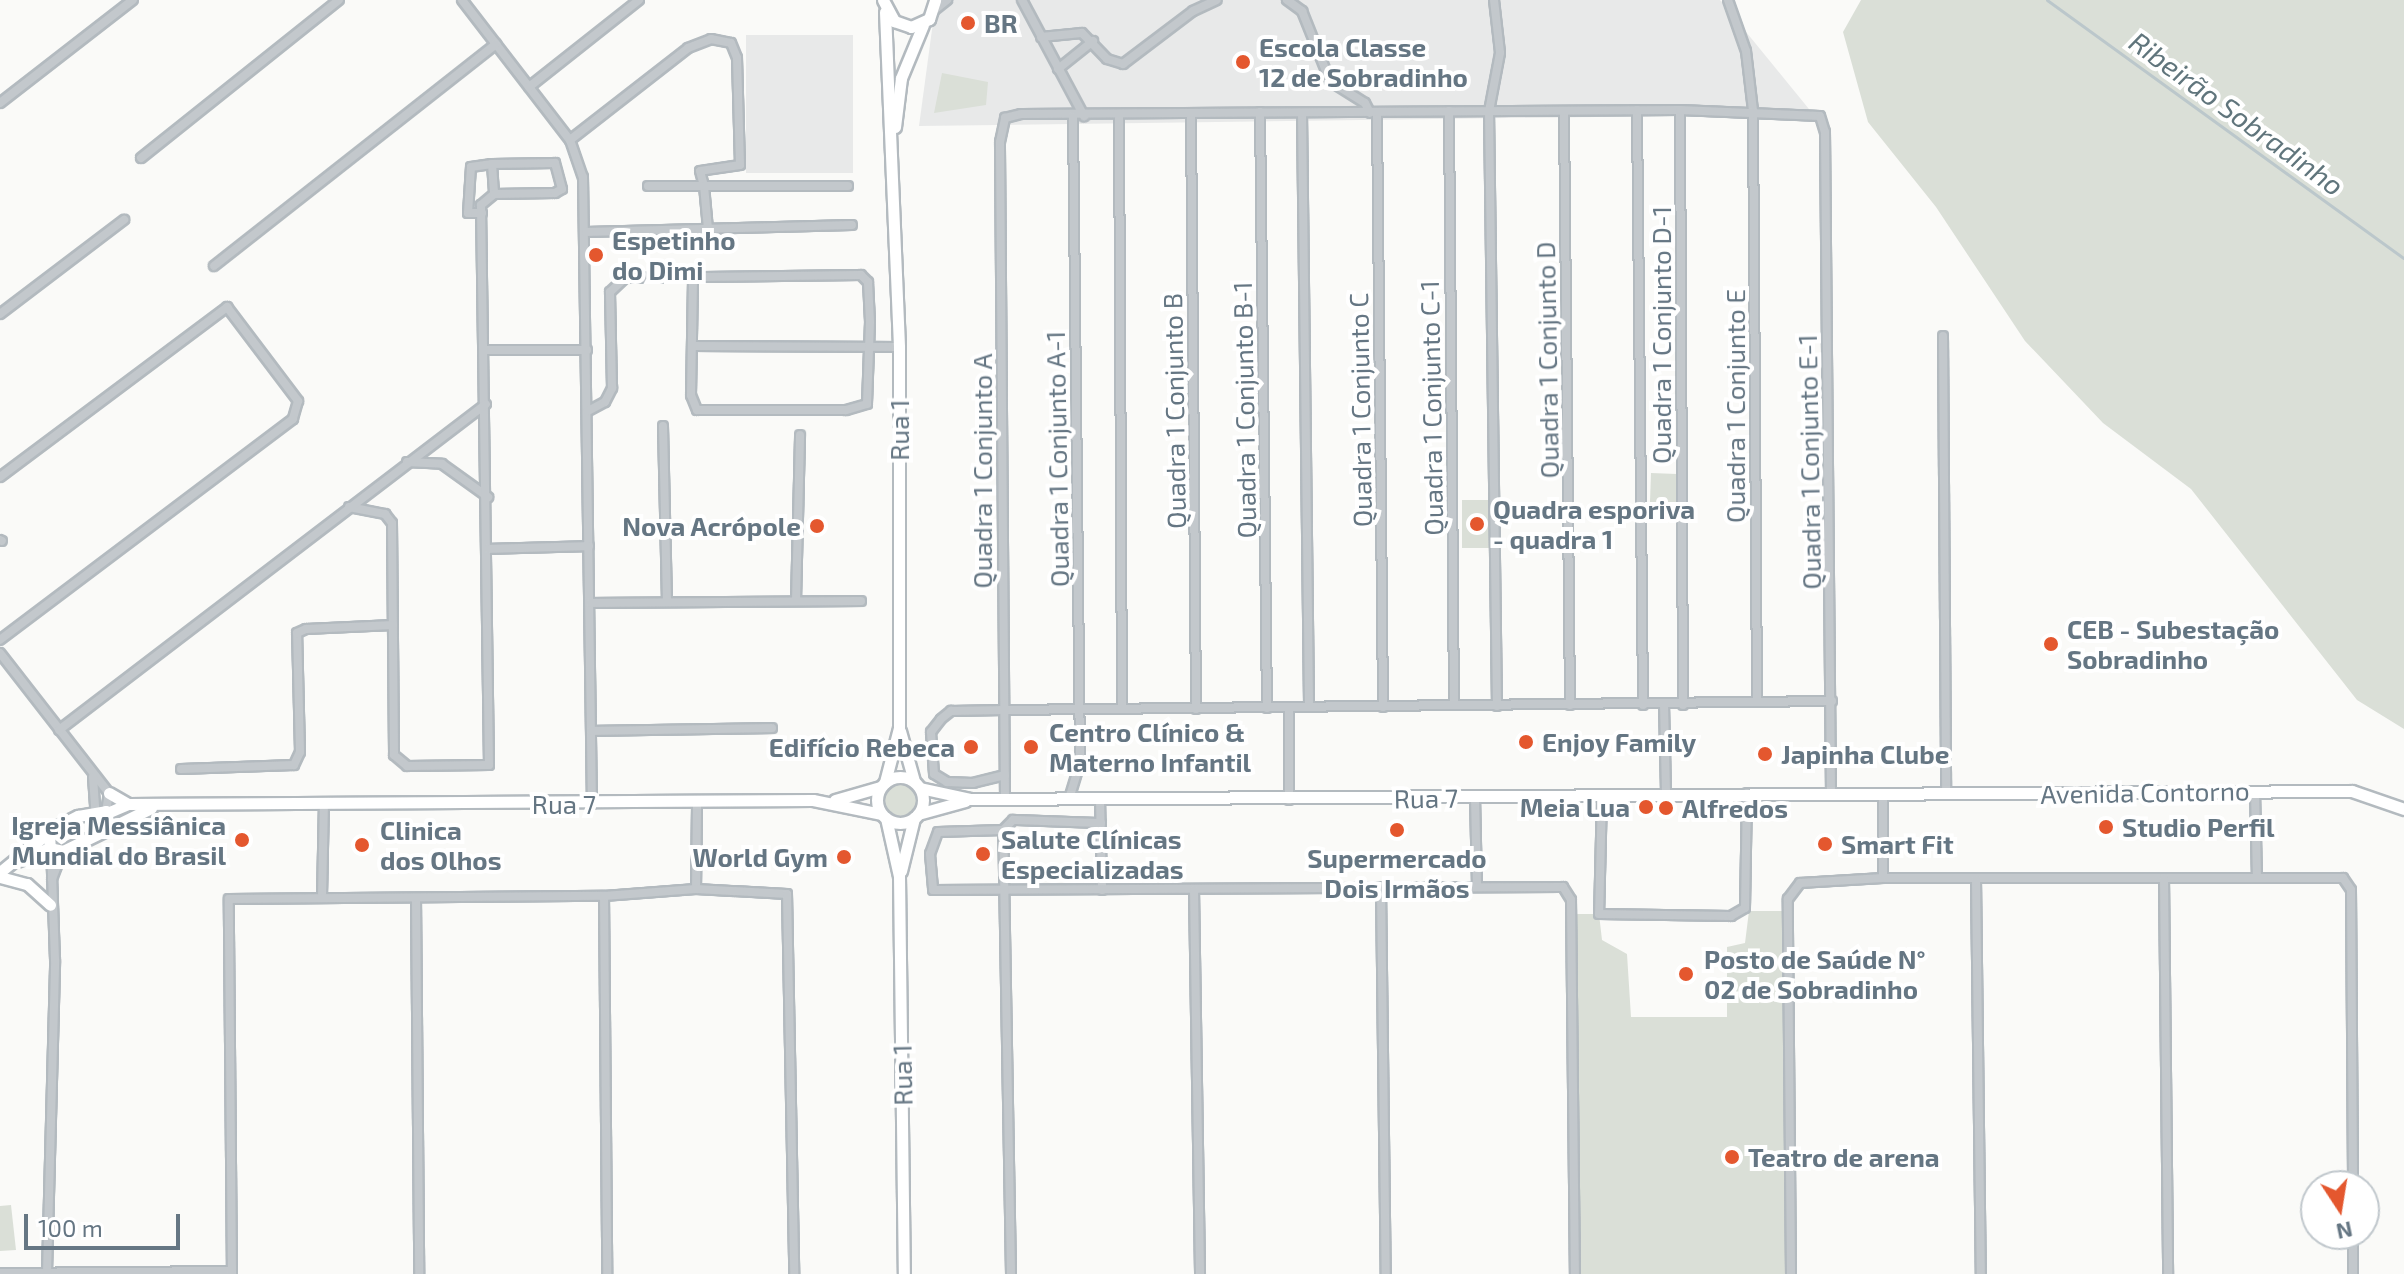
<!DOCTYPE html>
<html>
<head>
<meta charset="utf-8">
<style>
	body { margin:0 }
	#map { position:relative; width:2404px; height:1274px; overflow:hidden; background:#fafaf8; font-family:"Exo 2",sans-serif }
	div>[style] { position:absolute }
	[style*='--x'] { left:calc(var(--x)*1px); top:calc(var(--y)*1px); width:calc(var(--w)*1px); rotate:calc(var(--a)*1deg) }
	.built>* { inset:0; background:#e8e9e9; transform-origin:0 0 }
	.green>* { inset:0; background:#dadfd7; transform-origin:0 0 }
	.round { border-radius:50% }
	.stream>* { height:3px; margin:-1.5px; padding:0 1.5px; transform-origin:1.5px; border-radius:1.5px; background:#bbc7cb }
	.roads { filter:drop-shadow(2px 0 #b3babf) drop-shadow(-2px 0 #b3babf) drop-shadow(0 2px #b3babf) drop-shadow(0 -2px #b3babf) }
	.street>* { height:8px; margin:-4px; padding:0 4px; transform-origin:4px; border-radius:4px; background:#c3c8cc }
	.secondary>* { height:11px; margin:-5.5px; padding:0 5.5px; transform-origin:5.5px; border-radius:5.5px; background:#fff }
	.secondary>.ring { margin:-5.5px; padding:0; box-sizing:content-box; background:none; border:11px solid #fff; border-radius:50% }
	.dots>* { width:22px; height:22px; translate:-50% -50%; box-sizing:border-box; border:4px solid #fff; border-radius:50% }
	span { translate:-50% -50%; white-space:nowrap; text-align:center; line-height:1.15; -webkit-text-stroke:8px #fff; paint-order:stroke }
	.poi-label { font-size:26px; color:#657683; font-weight:700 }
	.left { translate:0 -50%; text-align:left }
	.right { translate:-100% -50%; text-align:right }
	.street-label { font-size:26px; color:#657683 }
	.water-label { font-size:28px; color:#60757c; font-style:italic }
	.north { position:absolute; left:2300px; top:1170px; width:80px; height:80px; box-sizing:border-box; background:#fff; border:2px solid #c1c8cd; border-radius:50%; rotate:168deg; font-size:22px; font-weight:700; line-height:32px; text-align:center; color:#657683 }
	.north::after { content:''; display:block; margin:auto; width:28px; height:36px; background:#e4572e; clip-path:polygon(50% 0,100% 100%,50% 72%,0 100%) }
	.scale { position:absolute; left:24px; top:1214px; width:156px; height:36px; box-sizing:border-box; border:4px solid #657683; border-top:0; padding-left:10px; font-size:24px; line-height:28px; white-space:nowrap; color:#657683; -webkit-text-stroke:6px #fff; paint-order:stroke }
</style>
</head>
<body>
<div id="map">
	<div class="built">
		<i style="clip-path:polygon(936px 0,1720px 0,1813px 114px,919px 126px)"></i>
		<i style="left:853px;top:35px;width:138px;height:107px;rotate:90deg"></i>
	</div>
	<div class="green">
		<i style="clip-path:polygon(1861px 0,2404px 0,2404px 729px,2357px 700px,2191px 489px,2103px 423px,2025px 341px,1936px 207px,1868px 122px,1843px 32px)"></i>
		<i style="clip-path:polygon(942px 73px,988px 82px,986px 105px,934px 113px)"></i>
		<i style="left:1651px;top:473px;width:26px;height:46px;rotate:2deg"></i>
		<i style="left:1462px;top:500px;width:28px;height:48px"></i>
		<i class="round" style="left:881px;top:781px;width:38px;height:38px"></i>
		<i style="clip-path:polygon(1749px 911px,1784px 911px,1788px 1274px,1579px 1274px,1575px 914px,1599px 914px,1602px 940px,1627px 954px,1631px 1017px,1727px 1017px,1727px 947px,1745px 943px)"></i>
		<i style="clip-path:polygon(11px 1205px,16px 1250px,0 1251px,0 1206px)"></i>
	</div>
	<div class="stream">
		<i style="--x:2047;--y:0;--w:440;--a:35.9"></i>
	</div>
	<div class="roads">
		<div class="street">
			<i style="--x:462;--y:0;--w:177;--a:52.4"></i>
			<i style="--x:570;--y:140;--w:39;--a:71"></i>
			<i style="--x:583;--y:177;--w:627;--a:89.18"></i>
			<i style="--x:1022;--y:0;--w:132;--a:61.9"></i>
			<i style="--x:1287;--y:0;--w:19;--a:36"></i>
			<i style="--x:1302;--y:11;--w:75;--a:68.2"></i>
			<i style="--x:1330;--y:81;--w:41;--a:32.2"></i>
			<i style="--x:1365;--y:103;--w:11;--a:63"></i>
			<i style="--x:1494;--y:0;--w:53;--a:83.5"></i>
			<i style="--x:1500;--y:53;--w:59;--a:100.7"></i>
			<i style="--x:1489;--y:111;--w:595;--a:89.23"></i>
			<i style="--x:1728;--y:0;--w:54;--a:70.6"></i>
			<i style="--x:1746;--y:51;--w:60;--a:83.3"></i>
			<i style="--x:1753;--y:111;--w:590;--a:89.61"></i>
			<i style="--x:933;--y:11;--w:18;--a:-38"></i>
			<i style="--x:1041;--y:37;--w:41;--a:-5.6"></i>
			<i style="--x:1082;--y:33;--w:36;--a:46"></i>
			<i style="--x:1107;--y:59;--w:17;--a:17"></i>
			<i style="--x:1123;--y:64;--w:88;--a:-37.1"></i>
			<i style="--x:1193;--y:11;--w:26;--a:-25"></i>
			<i style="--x:1058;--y:69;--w:45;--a:-38.7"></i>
			<i style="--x:529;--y:87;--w:140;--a:-38.3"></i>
			<i style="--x:0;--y:103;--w:168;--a:-37.8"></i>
			<i style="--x:1637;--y:110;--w:595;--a:89.42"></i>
			<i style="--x:1680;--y:110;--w:595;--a:89.71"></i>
			<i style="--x:1449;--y:111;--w:594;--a:89.52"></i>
			<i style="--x:1260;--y:112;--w:596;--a:89.33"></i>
			<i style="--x:1564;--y:112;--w:593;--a:89.42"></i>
			<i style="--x:1191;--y:113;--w:596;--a:89.52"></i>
			<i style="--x:1302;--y:113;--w:594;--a:89.32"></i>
			<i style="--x:1377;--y:113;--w:594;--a:89.42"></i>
			<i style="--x:1119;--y:115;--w:594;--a:89.71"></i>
			<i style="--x:570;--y:140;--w:150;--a:-37.9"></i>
			<i style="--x:688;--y:48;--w:25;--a:-21"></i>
			<i style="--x:711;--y:39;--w:20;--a:11"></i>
			<i style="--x:731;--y:43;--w:16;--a:68"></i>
			<i style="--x:737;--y:58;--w:107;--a:88.4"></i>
			<i style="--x:740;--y:165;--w:40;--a:171.5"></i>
			<i style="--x:700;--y:171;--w:16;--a:75"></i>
			<i style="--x:704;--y:186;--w:56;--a:180"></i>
			<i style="--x:141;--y:158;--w:253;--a:-38.6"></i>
			<i style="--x:482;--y:213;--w:14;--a:180"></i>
			<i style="--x:468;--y:213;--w:46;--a:-86.3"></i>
			<i style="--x:471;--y:167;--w:21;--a:-8"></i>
			<i style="--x:492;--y:164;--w:30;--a:86"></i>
			<i style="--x:708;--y:229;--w:43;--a:-95.3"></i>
			<i style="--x:704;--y:186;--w:144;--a:0"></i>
			<i style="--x:586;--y:232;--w:266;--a:-1.5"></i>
			<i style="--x:214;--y:266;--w:359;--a:-38.2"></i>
			<i style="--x:0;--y:314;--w:156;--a:-37.2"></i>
			<i style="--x:1943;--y:336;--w:458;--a:89.6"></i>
			<i style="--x:692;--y:346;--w:207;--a:0.3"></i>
			<i style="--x:485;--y:350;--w:102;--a:0"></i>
			<i style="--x:588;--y:411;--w:19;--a:-28"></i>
			<i style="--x:605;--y:402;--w:16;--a:-63"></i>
			<i style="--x:612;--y:388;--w:96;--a:-91.2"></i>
			<i style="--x:610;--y:292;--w:21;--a:-43"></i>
			<i style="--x:625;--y:278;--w:236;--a:-0.7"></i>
			<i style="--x:861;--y:275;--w:10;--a:45"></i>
			<i style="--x:868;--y:282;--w:40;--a:87.1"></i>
			<i style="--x:870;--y:322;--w:82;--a:92.1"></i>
			<i style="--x:867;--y:404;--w:22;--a:164"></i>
			<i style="--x:846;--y:410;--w:149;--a:180"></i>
			<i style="--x:697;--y:410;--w:16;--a:-112"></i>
			<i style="--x:691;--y:395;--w:116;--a:-89"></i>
			<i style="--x:663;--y:426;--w:175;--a:88.7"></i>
			<i style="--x:407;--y:462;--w:35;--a:3"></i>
			<i style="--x:442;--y:464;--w:57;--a:35.7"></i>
			<i style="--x:0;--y:477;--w:284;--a:-36.8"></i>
			<i style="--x:227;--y:307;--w:118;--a:52.9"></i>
			<i style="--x:298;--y:401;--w:19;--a:106"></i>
			<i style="--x:293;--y:419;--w:367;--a:143"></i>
			<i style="--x:349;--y:507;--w:37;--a:11"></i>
			<i style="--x:385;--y:514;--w:11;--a:52"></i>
			<i style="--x:392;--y:523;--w:232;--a:89.5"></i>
			<i style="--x:394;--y:755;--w:17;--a:40"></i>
			<i style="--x:407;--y:766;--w:82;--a:-0.7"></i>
			<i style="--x:489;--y:765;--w:560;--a:-90.82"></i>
			<i style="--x:481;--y:205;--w:17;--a:-40"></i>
			<i style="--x:494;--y:194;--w:61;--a:-0.9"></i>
			<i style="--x:555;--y:193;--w:8;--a:-30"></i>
			<i style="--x:562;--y:189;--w:27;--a:-105"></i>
			<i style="--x:555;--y:163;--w:63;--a:179.1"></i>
			<i style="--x:0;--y:540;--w:2;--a:27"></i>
			<i style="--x:489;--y:549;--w:100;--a:-1.7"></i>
			<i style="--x:796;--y:601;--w:166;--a:-88.6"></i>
			<i style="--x:590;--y:603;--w:271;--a:-0.4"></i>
			<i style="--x:0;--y:653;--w:177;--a:52.1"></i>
			<i style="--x:109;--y:793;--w:18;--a:99"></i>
			<i style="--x:1664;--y:704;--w:90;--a:88.7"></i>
			<i style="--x:1289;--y:708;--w:92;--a:90"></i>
			<i style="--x:59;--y:730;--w:537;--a:-37.36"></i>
			<i style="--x:591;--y:731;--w:181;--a:-0.9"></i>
			<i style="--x:181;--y:769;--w:113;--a:-2"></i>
			<i style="--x:294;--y:765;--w:14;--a:-65"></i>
			<i style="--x:300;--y:752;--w:119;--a:-91.4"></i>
			<i style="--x:297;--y:633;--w:10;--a:-24"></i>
			<i style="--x:306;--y:629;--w:87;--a:-2.6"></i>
			<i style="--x:1005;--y:775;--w:33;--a:166"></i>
			<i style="--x:973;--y:783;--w:26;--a:-178"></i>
			<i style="--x:947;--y:782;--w:15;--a:-148"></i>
			<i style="--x:934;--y:774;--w:42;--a:-94.1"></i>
			<i style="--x:931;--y:732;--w:16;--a:-52"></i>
			<i style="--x:941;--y:719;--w:13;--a:-39"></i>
			<i style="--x:951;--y:711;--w:53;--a:-1.1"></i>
			<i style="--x:1004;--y:710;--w:828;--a:-0.62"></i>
			<i style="--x:93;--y:777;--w:32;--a:86"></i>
			<i style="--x:2255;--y:791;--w:86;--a:88.7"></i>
			<i style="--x:1602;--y:795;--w:119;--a:91.4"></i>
			<i style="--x:1599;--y:914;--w:132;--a:0.9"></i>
			<i style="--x:1731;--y:916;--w:16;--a:-30"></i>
			<i style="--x:1745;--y:908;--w:115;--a:-89"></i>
			<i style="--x:1475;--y:797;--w:90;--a:88.7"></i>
			<i style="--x:1005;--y:799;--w:657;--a:-90.44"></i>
			<i style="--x:1000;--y:142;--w:25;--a:-78"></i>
			<i style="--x:1005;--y:118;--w:16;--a:-14"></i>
			<i style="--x:1021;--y:114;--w:659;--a:-0.35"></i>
			<i style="--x:1680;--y:110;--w:140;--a:2.5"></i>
			<i style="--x:1820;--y:116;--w:17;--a:73"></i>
			<i style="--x:1825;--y:132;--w:660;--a:89.48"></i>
			<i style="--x:1069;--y:799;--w:39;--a:-73"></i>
			<i style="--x:1080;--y:762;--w:646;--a:-90.62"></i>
			<i style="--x:1100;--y:799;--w:91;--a:88.7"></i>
			<i style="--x:1003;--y:830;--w:65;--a:178.2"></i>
			<i style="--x:938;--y:832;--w:23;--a:110"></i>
			<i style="--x:930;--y:854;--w:36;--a:85"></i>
			<i style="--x:933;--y:890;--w:630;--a:-0.27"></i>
			<i style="--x:1563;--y:887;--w:15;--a:58"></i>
			<i style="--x:1571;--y:900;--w:374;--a:89.4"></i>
			<i style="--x:1883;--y:878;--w:460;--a:0"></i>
			<i style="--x:2343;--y:878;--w:14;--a:56"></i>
			<i style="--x:2351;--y:890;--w:296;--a:89.6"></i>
			<i style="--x:2164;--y:878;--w:396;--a:89.4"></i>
			<i style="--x:52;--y:879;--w:30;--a:-69"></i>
			<i style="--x:1976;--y:880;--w:394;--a:89.3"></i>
			<i style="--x:1381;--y:887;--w:387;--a:89.3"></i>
			<i style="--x:696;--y:889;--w:88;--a:-89.3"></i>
			<i style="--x:1194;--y:890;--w:384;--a:89.1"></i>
			<i style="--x:604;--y:896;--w:378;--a:89.5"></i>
			<i style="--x:322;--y:897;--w:93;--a:-88.8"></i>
			<i style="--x:416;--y:899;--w:375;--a:89.5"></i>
			<i style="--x:2353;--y:1234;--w:40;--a:90"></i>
			<i style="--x:0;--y:1273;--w:232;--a:-0.5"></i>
			<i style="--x:47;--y:1273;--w:313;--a:-88.5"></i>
			<i style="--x:55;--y:960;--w:112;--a:-92"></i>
			<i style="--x:232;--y:1274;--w:375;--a:-90.5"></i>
			<i style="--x:229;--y:899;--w:375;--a:-0.5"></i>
			<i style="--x:604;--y:896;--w:92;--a:-4.4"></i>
			<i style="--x:696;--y:889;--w:91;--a:3.1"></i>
			<i style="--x:787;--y:894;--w:380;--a:88.9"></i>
			<i style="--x:1011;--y:1274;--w:444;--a:-91"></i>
			<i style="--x:1003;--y:830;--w:14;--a:-45"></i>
			<i style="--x:1013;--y:820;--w:88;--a:2"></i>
			<i style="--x:1791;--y:1274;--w:375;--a:-90.5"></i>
			<i style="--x:1788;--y:899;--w:20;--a:-53"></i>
			<i style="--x:1800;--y:883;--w:83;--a:-3.4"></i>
			<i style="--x:1883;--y:878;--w:85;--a:-90"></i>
		</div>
		<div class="secondary">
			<i style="--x:883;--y:0;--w:24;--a:62"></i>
			<i style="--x:894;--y:21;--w:18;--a:19"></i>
			<i style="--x:911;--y:27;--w:20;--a:-24"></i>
			<i style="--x:929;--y:19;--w:20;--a:-72"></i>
			<i style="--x:885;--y:12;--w:335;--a:87.6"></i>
			<i style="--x:899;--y:347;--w:381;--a:90"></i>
			<i style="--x:899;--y:728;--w:56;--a:104.5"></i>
			<i style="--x:895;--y:127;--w:49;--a:-83"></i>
			<i style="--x:901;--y:78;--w:57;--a:-67.5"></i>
			<i style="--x:900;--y:731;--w:52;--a:74.4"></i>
			<i class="ring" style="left:877px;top:777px;width:35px;height:35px"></i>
			<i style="--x:920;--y:788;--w:51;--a:12.4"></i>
			<i style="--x:970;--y:799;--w:1382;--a:-0.33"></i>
			<i style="--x:2352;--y:791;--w:55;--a:19.1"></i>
			<i style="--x:109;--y:793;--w:22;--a:30"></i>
			<i style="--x:835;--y:800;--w:47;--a:-16.1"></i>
			<i style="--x:107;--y:813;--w:23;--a:-23"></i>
			<i style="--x:128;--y:804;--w:685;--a:-0.33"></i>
			<i style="--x:813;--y:800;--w:69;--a:11.6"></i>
			<i style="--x:918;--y:814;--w:49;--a:-15.5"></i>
			<i style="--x:886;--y:818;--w:59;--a:77.4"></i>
			<i style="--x:899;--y:876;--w:398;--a:89.3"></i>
			<i style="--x:49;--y:835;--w:13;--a:86"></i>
			<i style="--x:50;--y:848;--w:13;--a:13"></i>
			<i style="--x:63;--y:851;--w:98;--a:-26"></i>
			<i style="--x:17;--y:861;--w:35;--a:-22"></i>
			<i style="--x:901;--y:871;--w:55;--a:-76.2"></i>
			<i style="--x:0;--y:872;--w:70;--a:-39.2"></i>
			<i style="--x:54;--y:828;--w:27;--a:-27"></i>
			<i style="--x:78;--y:816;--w:28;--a:-10"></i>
			<i style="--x:106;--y:811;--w:16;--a:79"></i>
			<i style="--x:0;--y:877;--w:28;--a:15"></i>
			<i style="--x:27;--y:884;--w:31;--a:42"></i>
		</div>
	</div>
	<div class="dots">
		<i style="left:968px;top:23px;background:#e4572e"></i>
		<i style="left:1243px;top:62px;background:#e4572e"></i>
		<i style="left:596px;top:255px;background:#e4572e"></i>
		<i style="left:1477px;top:524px;background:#e4572e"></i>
		<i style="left:817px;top:526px;background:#e4572e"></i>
		<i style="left:2051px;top:644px;background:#e4572e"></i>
		<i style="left:1526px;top:742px;background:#e4572e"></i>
		<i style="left:971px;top:747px;background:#e4572e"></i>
		<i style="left:1031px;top:747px;background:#e4572e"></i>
		<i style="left:1765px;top:754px;background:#e4572e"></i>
		<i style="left:1646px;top:807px;background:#e4572e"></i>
		<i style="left:1666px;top:808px;background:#e4572e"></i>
		<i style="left:2106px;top:827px;background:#e4572e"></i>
		<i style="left:1397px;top:830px;background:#e4572e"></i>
		<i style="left:242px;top:840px;background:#e4572e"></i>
		<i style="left:1825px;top:844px;background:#e4572e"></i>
		<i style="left:362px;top:845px;background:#e4572e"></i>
		<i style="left:983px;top:854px;background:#e4572e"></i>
		<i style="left:844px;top:857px;background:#e4572e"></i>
		<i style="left:1686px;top:974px;background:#e4572e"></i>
		<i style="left:1732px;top:1157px;background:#e4572e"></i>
	</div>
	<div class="poi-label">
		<span class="left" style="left:984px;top:23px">BR</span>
		<span class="left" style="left:1259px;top:62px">Escola Classe<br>12 de Sobradinho</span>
		<span class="left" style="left:612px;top:255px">Espetinho<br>do Dimi</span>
		<span class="left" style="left:1493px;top:524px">Quadra esporiva<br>- quadra 1</span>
		<span class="right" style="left:801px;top:526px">Nova Acrópole</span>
		<span class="left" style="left:2067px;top:644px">CEB - Subestação<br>Sobradinho</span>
		<span class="left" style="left:1049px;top:747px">Centro Clínico &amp;<br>Materno Infantil</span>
		<span class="left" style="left:1542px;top:742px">Enjoy Family</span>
		<span class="right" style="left:955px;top:747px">Edifício Rebeca</span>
		<span class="left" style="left:1781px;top:754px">Japinha Clube</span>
		<span class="right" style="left:1630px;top:807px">Meia Lua</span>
		<span class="left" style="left:1682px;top:808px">Alfredos</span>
		<span class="right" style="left:226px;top:840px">Igreja Messiânica<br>Mundial do Brasil</span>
		<span class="left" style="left:2122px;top:827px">Studio Perfil</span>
		<span class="left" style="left:380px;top:845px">Clinica<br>dos Olhos</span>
		<span class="left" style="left:1001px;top:854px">Salute Clínicas<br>Especializadas</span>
		<span class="left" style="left:1841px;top:844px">Smart Fit</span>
		<span class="right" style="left:828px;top:857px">World Gym</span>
		<span style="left:1397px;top:873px">Supermercado<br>Dois Irmãos</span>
		<span class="left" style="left:1704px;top:974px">Posto de Saúde N°<br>02 de Sobradinho</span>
		<span class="left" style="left:1748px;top:1157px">Teatro de arena</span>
	</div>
	<div class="street-label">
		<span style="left:1661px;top:335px;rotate:-90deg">Quadra 1 Conjunto D-1</span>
		<span style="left:1547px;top:360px;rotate:-91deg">Quadra 1 Conjunto D</span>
		<span style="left:1735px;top:406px;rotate:-90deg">Quadra 1 Conjunto E</span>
		<span style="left:1431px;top:408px;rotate:-91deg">Quadra 1 Conjunto C-1</span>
		<span style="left:1244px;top:410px;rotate:-91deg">Quadra 1 Conjunto B-1</span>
		<span style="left:1360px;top:410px;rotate:-91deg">Quadra 1 Conjunto C</span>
		<span style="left:1174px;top:411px;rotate:-91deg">Quadra 1 Conjunto B</span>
		<span style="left:899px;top:430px;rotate:-90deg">Rua 1</span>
		<span style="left:1057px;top:459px;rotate:-91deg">Quadra 1 Conjunto A-1</span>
		<span style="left:1809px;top:462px;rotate:-91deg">Quadra 1 Conjunto E-1</span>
		<span style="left:982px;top:471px;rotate:-90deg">Quadra 1 Conjunto A</span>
		<span style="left:2145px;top:792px;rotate:-1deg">Avenida Contorno</span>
		<span style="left:1426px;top:798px;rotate:-1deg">Rua 7</span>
		<span style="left:564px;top:804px">Rua 7</span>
		<span style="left:902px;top:1075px;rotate:-91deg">Rua 1</span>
	</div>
	<div class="water-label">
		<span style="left:2237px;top:113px;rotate:36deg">Ribeirão Sobradinho</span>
	</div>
	<div class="north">N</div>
	<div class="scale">100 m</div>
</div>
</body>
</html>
